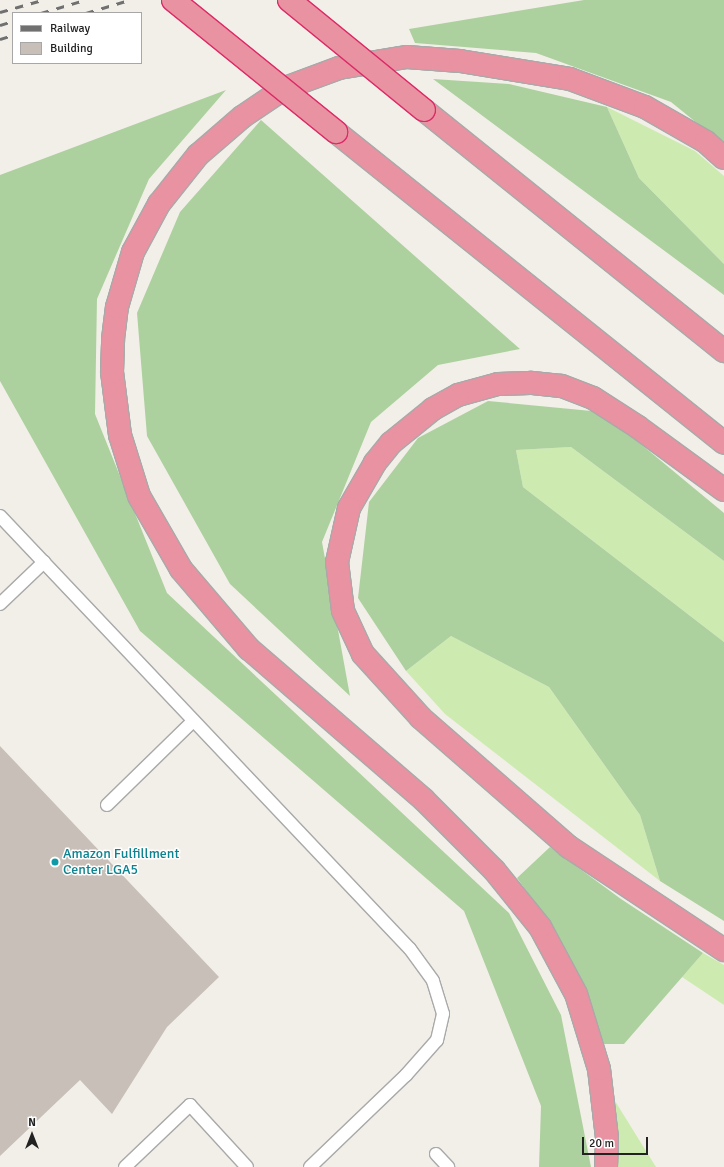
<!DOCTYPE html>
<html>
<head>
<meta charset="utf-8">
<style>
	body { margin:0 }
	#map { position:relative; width:724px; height:1167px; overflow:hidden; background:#f2efe9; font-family:Signika,sans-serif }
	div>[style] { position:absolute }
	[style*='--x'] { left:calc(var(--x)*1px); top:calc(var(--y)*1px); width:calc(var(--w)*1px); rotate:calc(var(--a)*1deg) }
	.grass>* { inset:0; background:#cdebb0 }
	.forest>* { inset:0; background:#add19e }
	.building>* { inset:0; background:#c7bfb8 }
	.roads { filter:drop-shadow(1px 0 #a9a9a9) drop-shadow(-1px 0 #a9a9a9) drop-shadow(0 1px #a9a9a9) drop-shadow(0 -1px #a9a9a9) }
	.service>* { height:12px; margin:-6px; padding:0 6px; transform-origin:6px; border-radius:6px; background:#fff }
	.motorway>* { height:22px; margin:-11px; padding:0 11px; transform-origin:11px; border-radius:11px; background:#e892a2 }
	.rail>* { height:3px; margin-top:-1.5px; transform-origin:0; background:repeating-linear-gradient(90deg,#707070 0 8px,transparent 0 16px) }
	.bridges { filter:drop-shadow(1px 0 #dc2a67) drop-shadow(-1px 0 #dc2a67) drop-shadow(0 1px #dc2a67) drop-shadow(0 -1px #dc2a67) }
	.motorway-bridge>* { height:22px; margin:-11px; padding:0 11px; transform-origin:11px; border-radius:11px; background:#e892a2 }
	.dots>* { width:11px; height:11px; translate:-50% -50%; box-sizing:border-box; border:2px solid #fff; border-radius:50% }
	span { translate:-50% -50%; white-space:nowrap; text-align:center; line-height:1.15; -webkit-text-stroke:3px #fff; paint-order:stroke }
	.culture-label { font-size:14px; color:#0d838f }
	.left { translate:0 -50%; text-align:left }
	.legend { position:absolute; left:12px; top:12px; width:130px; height:52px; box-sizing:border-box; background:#fff; border:1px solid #a7a7a7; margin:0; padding:5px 7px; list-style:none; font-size:12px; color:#222 }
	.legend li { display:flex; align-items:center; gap:8px; height:20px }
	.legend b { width:20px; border:1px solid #a7a7a7 }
	.north { position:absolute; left:12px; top:1115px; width:40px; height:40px; -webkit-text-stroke:3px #fff; paint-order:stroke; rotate:0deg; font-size:11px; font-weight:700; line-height:16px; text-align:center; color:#222 }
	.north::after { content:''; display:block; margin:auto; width:14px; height:18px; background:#222; clip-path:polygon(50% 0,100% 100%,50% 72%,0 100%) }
	.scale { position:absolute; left:582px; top:1137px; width:66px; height:18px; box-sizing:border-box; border:2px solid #222; border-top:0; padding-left:5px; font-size:12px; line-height:14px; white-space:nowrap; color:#222; -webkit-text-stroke:3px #fff; paint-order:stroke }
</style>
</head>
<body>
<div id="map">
	<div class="grass">
		<i style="clip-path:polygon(607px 107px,695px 151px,724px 176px,724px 264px,639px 178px)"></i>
		<i style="clip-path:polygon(571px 447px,724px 561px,724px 642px,523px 487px,516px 450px)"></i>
		<i style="clip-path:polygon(451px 636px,549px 687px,640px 815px,660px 881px,445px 714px,406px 671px)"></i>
		<i style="clip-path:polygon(703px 953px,724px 965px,724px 1005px,682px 977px)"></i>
		<i style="clip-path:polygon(615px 1101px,656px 1167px,618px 1167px)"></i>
	</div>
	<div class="forest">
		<i style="clip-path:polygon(584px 0,724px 0,724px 145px,671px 102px,536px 53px,415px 43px,409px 29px)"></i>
		<i style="clip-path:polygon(433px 79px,509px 84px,607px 107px,639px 178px,724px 264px,724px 295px)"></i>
		<i style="clip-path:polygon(226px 90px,149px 179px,97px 299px,95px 414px,167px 593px,509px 913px,561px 1015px,591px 1167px,539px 1167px,541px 1106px,464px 911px,140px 631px,0 381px,0 175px)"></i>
		<i style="clip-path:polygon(261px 120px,520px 349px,438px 365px,371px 422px,322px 542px,350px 696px,230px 584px,147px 436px,137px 313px,180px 212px)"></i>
		<i style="clip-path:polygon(488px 401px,602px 412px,724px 513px,724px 561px,571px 447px,516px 450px,523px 487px,724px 642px,724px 921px,660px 881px,640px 815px,549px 687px,451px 636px,406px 671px,358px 598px,369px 502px,418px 438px)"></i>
		<i style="clip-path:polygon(550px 847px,621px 899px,703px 953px,624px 1044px,604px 1044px,586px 996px,554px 929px,517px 878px)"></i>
	</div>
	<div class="building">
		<i style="clip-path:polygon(0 746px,219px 977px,167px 1027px,112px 1114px,80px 1080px,0 1156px)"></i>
	</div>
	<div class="roads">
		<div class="service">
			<i style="--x:0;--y:516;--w:596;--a:46.56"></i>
			<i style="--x:410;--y:949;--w:39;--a:54"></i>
			<i style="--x:433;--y:981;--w:34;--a:73"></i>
			<i style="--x:443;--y:1014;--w:27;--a:103"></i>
			<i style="--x:437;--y:1040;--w:47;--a:131.5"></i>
			<i style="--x:406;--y:1075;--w:133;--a:136.2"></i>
			<i style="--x:0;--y:604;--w:61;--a:-43.7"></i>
			<i style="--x:107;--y:805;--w:120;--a:-44.3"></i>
			<i style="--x:436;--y:1154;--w:18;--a:47"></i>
			<i style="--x:125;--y:1167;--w:90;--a:-43.6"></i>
			<i style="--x:190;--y:1105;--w:84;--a:47.4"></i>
		</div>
		<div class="motorway">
			<i style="--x:424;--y:110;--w:385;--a:38.8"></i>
			<i style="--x:336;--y:132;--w:497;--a:38.7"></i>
			<i style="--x:724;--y:490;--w:107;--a:-143.8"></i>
			<i style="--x:638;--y:427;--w:54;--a:-147.2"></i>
			<i style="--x:593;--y:398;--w:34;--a:-159"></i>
			<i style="--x:561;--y:386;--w:31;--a:-174"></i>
			<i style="--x:530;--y:383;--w:32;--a:178"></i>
			<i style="--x:498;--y:384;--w:41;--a:164.6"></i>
			<i style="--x:458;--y:395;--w:29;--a:151"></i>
			<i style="--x:433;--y:409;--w:54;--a:141"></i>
			<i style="--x:391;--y:443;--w:26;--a:129"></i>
			<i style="--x:375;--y:463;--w:52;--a:120"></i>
			<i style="--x:349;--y:508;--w:55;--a:102.5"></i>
			<i style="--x:337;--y:562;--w:49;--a:83"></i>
			<i style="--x:343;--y:611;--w:47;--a:65.1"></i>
			<i style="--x:363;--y:654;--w:86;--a:47.8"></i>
			<i style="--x:421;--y:718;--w:196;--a:41.1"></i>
			<i style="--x:569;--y:847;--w:186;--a:33.6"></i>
			<i style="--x:606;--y:1167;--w:29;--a:-88"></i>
			<i style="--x:607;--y:1138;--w:69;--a:-96.6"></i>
			<i style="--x:599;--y:1069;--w:78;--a:-107"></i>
			<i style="--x:576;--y:994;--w:76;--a:-118.2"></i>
			<i style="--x:540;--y:927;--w:73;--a:-128.9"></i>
			<i style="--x:494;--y:870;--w:100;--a:-135"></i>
			<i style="--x:423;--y:799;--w:230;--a:-139.2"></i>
			<i style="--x:249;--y:649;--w:105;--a:-130.4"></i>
			<i style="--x:181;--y:569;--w:84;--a:-119.9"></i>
			<i style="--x:139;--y:496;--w:64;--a:-107.3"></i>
			<i style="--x:120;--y:435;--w:64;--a:-97.2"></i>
			<i style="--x:112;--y:372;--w:33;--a:-88"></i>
			<i style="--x:113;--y:339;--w:32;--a:-83"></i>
			<i style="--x:117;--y:307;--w:57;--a:-73.8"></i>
			<i style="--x:133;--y:252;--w:55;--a:-61.6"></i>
			<i style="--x:159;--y:204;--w:63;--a:-51.5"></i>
			<i style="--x:198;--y:155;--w:58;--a:-40.8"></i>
			<i style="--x:242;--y:117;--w:52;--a:-34"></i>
			<i style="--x:285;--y:88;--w:58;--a:-20.3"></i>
			<i style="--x:339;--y:68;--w:69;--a:-9.2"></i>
			<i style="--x:407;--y:57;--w:53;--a:4.3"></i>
			<i style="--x:460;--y:61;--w:111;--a:9.3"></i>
			<i style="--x:570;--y:79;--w:80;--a:20.5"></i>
			<i style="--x:645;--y:107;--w:70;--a:29.8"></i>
			<i style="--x:706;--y:142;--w:24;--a:42"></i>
		</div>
	</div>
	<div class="rail">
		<i style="--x:0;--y:12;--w:44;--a:-15.9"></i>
		<i style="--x:41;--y:13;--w:46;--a:-16.5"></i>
		<i style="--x:86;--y:13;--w:45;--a:-16.8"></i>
		<i style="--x:0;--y:25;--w:14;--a:-17"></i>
		<i style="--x:0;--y:39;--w:14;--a:-17"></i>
	</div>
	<div class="bridges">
		<div class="motorway-bridge">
			<i style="--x:173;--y:0;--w:210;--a:39"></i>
			<i style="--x:289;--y:0;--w:174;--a:39.2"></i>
		</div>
	</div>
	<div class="dots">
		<i style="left:55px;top:862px;background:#0f9aa8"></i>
	</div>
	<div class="culture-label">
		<span class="left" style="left:63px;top:862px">Amazon Fulfillment<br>Center LGA5</span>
	</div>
	<ul class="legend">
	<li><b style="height:5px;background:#707070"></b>Railway</li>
	<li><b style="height:11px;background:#c7bfb8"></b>Building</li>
	</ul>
	<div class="north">N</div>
	<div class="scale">20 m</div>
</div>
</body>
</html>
